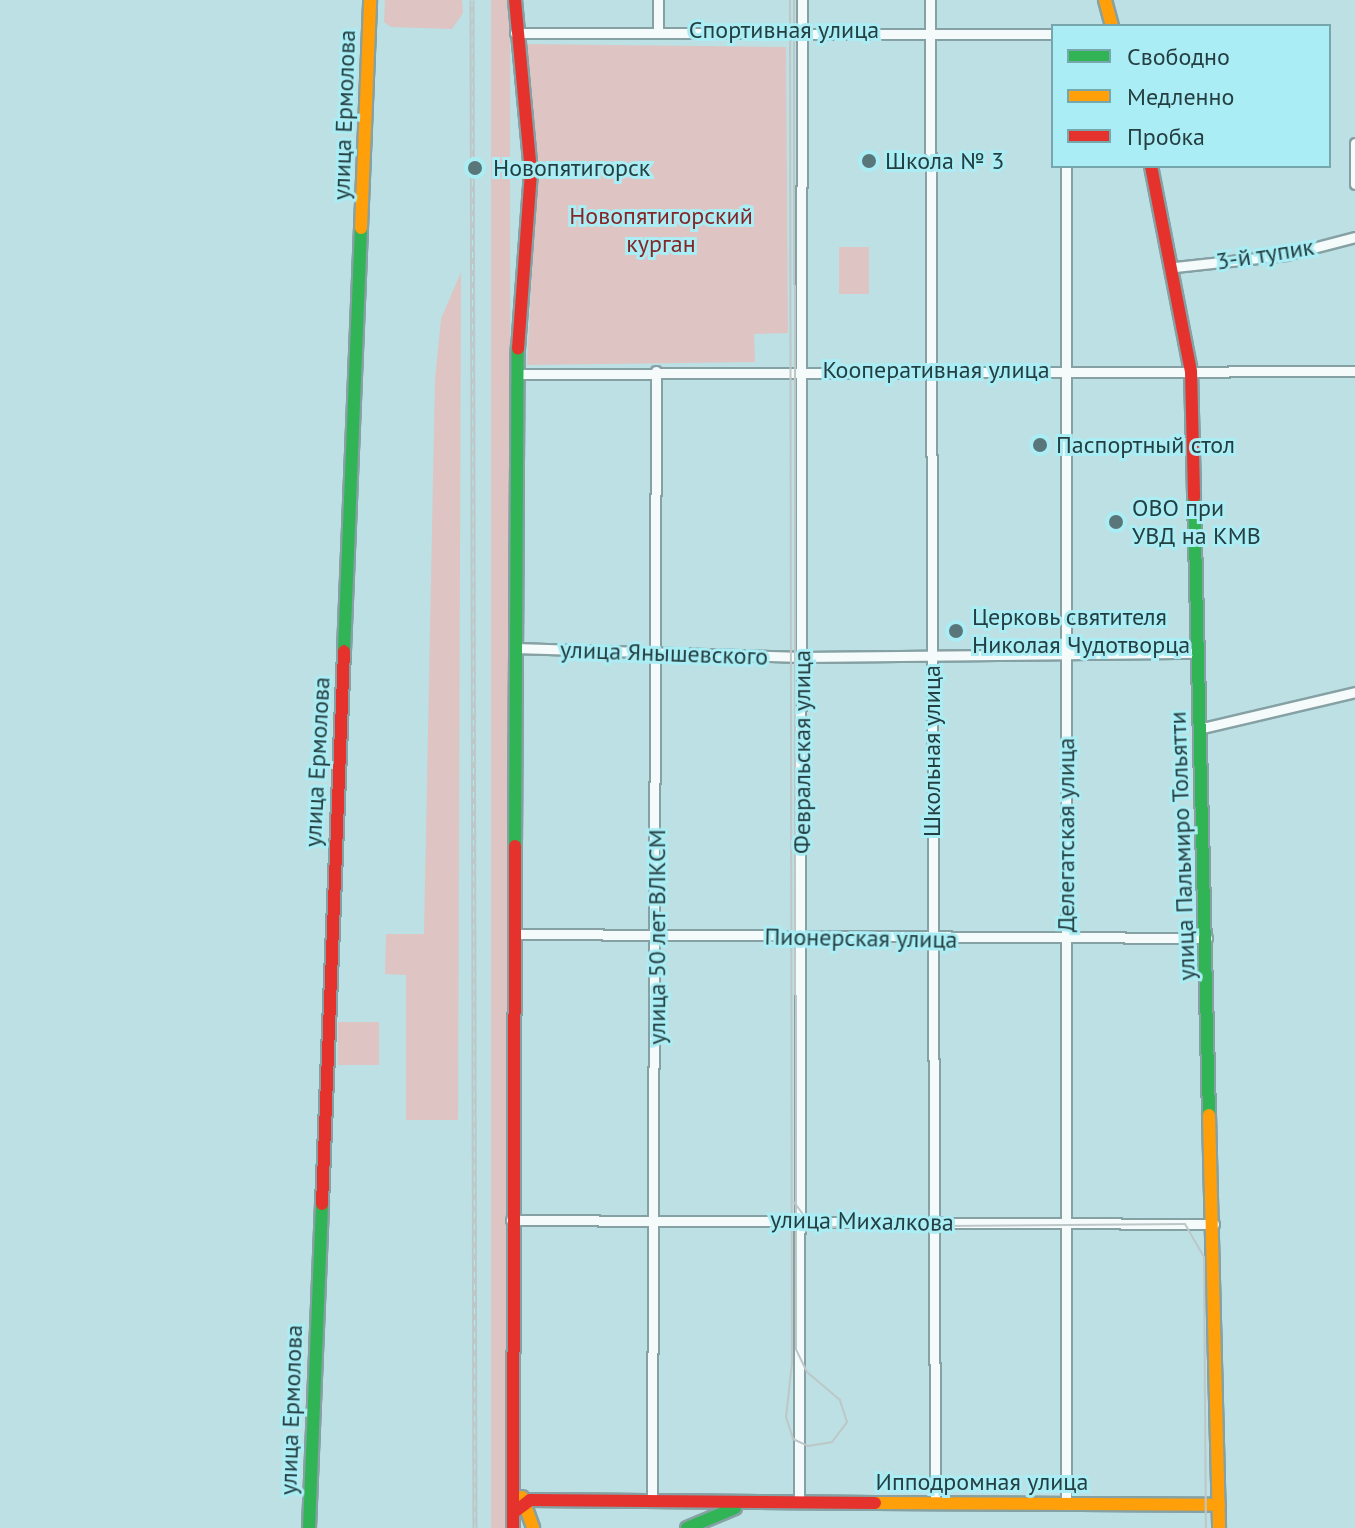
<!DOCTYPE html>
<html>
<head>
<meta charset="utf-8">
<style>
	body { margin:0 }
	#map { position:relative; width:1355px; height:1528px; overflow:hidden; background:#bce0e3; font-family:"PT Sans",sans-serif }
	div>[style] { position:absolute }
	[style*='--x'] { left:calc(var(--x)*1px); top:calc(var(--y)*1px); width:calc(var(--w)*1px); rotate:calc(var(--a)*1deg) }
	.green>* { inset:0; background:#dec4c3; transform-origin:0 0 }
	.roads { filter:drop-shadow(2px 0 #85a1a4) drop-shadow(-2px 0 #85a1a4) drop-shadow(0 2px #85a1a4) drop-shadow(0 -2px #85a1a4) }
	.street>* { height:9px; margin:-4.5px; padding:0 4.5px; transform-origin:4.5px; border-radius:4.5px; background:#f5fafb }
	.fast>* { height:12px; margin:-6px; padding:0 6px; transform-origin:6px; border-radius:6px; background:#30b455 }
	.slow>* { height:12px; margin:-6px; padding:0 6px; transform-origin:6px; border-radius:6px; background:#ff9f0a }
	.jam>* { height:12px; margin:-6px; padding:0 6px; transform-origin:6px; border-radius:6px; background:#e5322d }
	.tram>* { height:2px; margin:-1px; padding:0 1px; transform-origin:1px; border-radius:1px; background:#bec7c8 }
	.rail>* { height:5px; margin-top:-2.5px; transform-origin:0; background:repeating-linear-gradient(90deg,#abedf4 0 6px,#bec7c8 0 12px); box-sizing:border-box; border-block:2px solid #bec7c8 }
	.dots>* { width:22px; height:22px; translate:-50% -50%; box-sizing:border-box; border:4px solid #abedf4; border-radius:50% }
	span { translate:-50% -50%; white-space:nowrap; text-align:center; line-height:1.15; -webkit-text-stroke:6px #abedf4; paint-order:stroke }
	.street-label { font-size:24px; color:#243f42 }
	.poi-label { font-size:24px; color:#243f42 }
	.left { translate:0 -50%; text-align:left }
	.park-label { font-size:24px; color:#852628 }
	.legend { position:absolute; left:1051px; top:24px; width:280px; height:144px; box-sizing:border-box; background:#abedf4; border:2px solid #75a7ad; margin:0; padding:10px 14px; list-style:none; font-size:24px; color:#243f42 }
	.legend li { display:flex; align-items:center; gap:16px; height:40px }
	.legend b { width:40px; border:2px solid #75a7ad }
</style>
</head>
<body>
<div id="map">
	<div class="green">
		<i style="clip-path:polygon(385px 0,462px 0,463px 13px,452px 29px,391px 27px,384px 22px)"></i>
		<i style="left:491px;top:0;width:19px;height:1528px"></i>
		<i style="clip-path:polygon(523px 44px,786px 47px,788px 333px,754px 334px,755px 362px,527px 365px,538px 166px)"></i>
		<i style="left:839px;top:247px;width:30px;height:47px"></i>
		<i style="clip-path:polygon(461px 272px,458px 1120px,406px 1120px,406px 975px,385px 974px,386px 934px,424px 934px,435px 379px,441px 319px)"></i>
		<i style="left:338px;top:1022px;width:41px;height:43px"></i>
	</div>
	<div class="roads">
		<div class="street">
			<i style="--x:658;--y:0;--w:30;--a:90"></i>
			<i style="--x:930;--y:0;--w:1503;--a:89.81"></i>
			<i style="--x:515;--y:33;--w:538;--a:0.11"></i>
			<i style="--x:1355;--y:143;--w:41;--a:90"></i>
			<i style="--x:1175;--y:267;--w:112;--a:-6.2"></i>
			<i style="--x:1286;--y:255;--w:71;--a:-14.6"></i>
			<i style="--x:516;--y:374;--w:839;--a:-0.2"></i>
			<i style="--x:515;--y:648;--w:287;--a:1.8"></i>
			<i style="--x:802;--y:657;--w:396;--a:-0.6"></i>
			<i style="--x:1202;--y:728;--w:157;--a:-13.2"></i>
			<i style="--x:515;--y:934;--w:692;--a:0.33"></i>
			<i style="--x:511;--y:1220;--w:703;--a:0.33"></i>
			<i style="--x:652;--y:1502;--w:1131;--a:-89.8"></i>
			<i style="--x:799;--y:1503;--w:1503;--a:-89.89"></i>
			<i style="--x:1066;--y:1505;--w:1339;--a:-90"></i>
		</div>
		<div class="fast">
			<i style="--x:1194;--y:497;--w:618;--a:88.61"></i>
			<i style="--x:344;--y:651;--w:423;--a:-87.7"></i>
			<i style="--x:515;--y:846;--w:497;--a:-89.7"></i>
			<i style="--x:309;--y:1528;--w:324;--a:-87.7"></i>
			<i style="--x:687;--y:1528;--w:52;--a:-22.6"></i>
		</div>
		<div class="slow">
			<i style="--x:1105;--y:0;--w:27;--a:75"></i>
			<i style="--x:361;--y:228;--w:228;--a:-87.7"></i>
			<i style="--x:1209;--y:1115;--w:413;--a:88.6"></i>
			<i style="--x:522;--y:1497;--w:33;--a:70"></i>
			<i style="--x:875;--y:1503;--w:344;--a:0.3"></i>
		</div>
		<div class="jam">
			<i style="--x:515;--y:0;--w:173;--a:84.7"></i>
			<i style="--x:531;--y:172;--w:177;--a:94.2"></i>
			<i style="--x:1151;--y:166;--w:209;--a:79"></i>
			<i style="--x:1191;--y:371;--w:126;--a:88.6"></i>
			<i style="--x:322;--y:1204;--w:553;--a:-87.72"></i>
			<i style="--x:513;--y:1513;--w:21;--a:-37"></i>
			<i style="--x:530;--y:1500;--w:345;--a:0.5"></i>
			<i style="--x:513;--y:1528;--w:682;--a:-89.83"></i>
		</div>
	</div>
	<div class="tram">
		<i style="--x:790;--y:0;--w:1363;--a:89.92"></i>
		<i style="--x:792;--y:1363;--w:54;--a:96.3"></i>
		<i style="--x:786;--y:1417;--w:23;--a:72"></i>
		<i style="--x:793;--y:1439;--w:17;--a:25"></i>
		<i style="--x:808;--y:1446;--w:24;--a:-9"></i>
		<i style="--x:832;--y:1442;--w:25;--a:-53"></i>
		<i style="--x:847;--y:1422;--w:23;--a:-108"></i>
		<i style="--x:840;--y:1400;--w:43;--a:-139.7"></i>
		<i style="--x:807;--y:1372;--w:25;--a:-116"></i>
		<i style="--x:796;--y:1349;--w:1349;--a:-90.08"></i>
		<i style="--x:794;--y:1202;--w:22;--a:54"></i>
		<i style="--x:807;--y:1220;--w:22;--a:18"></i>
		<i style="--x:828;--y:1227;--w:357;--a:-0.5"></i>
		<i style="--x:1185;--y:1224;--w:38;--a:60"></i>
		<i style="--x:1204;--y:1257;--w:271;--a:89.6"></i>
	</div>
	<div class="rail">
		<i style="--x:472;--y:0;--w:1528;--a:89.89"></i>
	</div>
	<div class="dots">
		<i style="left:869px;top:161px;background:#59777a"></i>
		<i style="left:475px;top:168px;background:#59777a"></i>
		<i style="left:1040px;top:445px;background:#59777a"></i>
		<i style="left:1116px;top:522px;background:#59777a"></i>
		<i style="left:956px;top:631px;background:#59777a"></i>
	</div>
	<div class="street-label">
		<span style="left:784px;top:30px">Спортивная улица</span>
		<span style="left:344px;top:115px;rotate:-88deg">улица Ермолова</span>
		<span style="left:1265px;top:254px;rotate:-9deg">3-й тупик</span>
		<span style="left:936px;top:370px">Кооперативная улица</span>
		<span style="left:664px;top:653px;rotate:2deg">улица Янышевского</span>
		<span style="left:932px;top:751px;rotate:-90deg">Школьная улица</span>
		<span style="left:802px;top:752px;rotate:-90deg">Февральская улица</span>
		<span style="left:317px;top:762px;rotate:-87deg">улица Ермолова</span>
		<span style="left:1066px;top:835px;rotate:-90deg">Делегатская улица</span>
		<span style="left:1182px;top:846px;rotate:-92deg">улица Пальмиро Тольятти</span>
		<span style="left:657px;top:937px;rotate:-90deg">улица 50 лет ВЛКСМ</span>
		<span style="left:861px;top:938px;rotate:1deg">Пионерская улица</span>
		<span style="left:862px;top:1221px;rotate:1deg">улица Михалкова</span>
		<span style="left:291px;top:1410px;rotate:-88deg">улица Ермолова</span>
		<span style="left:982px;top:1482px">Ипподромная улица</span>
	</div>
	<div class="poi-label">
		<span class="left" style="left:885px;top:161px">Школа № 3</span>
		<span class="left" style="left:493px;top:168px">Новопятигорск</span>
		<span class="left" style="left:1056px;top:445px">Паспортный стол</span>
		<span class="left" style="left:1132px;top:522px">ОВО при<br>УВД на КМВ</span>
		<span class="left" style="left:972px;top:631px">Церковь святителя<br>Николая Чудотворца</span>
	</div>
	<div class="park-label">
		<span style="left:661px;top:230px">Новопятигорский<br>курган</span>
	</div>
	<ul class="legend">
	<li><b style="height:10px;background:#30b455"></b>Свободно</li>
	<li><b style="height:10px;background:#ff9f0a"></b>Медленно</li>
	<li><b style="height:10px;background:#e5322d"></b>Пробка</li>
	</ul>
</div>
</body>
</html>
